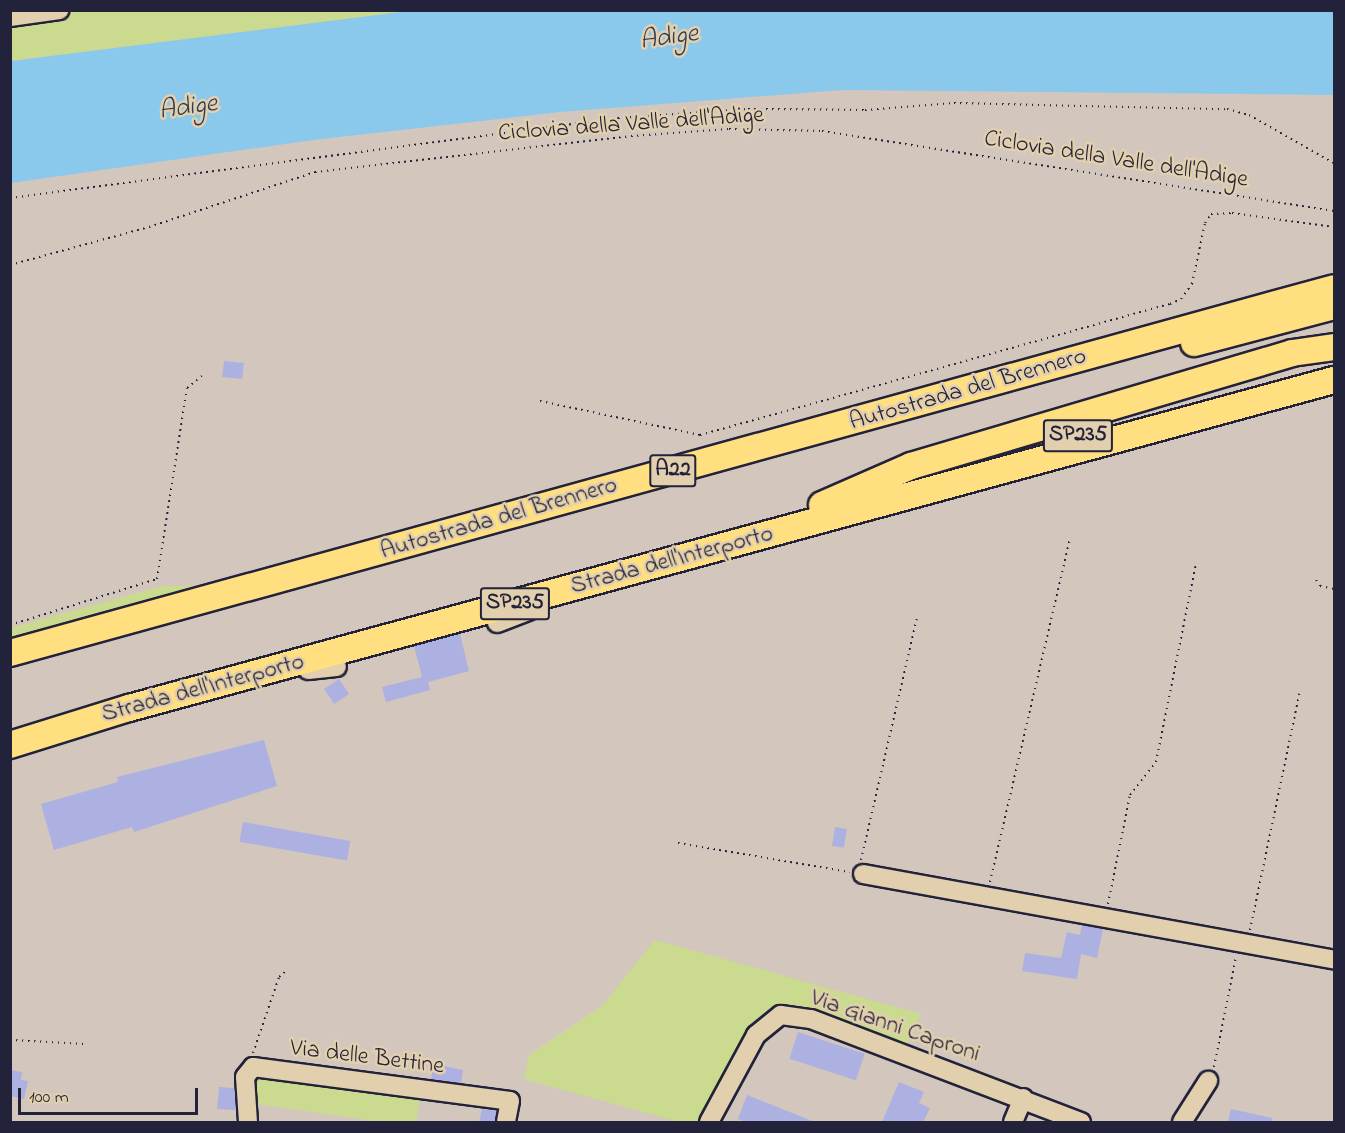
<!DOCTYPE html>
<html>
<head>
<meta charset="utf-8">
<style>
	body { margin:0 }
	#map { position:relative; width:1345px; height:1133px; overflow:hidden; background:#d2c6bd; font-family:"Indie Flower",sans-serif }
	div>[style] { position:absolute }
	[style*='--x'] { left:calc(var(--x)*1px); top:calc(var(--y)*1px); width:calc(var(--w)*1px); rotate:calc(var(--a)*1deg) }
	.green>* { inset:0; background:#cadb8f }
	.water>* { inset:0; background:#8bc9ec }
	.building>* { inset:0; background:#acb1e2; transform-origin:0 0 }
	.path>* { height:2px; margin-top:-1px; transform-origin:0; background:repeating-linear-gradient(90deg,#22223b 0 1.5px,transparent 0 6px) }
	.roads { filter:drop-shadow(2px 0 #22223b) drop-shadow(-2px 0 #22223b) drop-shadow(0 2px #22223b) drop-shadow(0 -2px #22223b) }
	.minor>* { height:18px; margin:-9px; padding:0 9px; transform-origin:9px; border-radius:9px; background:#e2cfad }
	.highway>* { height:26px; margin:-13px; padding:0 13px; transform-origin:13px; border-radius:13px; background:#ffdf80 }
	span { translate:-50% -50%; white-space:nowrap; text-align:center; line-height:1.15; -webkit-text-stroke:5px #e2cfad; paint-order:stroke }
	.shield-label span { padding:2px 4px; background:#e2cfad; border:2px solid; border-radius:4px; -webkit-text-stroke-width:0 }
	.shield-label { font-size:22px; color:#22223b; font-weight:700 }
	.street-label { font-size:24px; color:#22223b }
	.water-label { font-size:26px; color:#323b56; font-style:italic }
	.frame { position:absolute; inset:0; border:12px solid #22223b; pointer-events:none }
	.scale { position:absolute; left:18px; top:1088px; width:180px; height:27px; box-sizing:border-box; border:3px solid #22223b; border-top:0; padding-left:8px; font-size:18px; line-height:21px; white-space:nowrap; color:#22223b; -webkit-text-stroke:4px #e2cfad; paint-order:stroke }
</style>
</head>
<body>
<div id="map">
	<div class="green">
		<i style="clip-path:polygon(86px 10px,409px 11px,11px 61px,10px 21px)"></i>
		<i style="clip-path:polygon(162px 586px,203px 586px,11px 639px,11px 628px)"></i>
		<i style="clip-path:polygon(655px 940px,921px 1014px,907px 1044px,809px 1007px,779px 1006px,749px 1024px,698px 1122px,679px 1122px,524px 1079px,529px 1055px,602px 1006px)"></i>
		<i style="clip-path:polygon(254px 1075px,420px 1097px,416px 1122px,382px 1122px,256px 1104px)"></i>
	</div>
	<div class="water">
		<i style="clip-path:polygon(409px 11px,1334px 11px,1334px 95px,842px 90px,560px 112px,313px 140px,11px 183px,11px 61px)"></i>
	</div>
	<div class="building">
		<i style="left:224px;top:361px;width:20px;height:16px;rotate:6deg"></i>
		<i style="clip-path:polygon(460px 634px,469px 671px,428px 682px,430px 690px,386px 702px,382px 687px,422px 677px,414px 646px)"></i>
		<i style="left:339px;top:679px;width:18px;height:18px;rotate:56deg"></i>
		<i style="clip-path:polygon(264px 740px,277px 786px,134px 832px,132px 827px,54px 850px,41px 804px,118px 782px,117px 777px)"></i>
		<i style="left:243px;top:822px;width:109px;height:20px;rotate:10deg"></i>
		<i style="left:835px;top:827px;width:12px;height:19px;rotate:9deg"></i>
		<i style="clip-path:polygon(1082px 925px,1103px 929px,1097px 958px,1081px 954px,1077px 979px,1022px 971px,1025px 953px,1061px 958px,1067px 932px,1080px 935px)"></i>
		<i style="left:798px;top:1032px;width:70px;height:28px;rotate:18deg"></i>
		<i style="clip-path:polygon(434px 1064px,463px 1070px,461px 1083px,431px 1079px)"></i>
		<i style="clip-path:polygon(10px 1070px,22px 1072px,21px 1080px,28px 1081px,24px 1099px,10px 1096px)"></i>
		<i style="clip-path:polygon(899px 1082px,924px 1092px,919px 1103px,930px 1108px,923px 1122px,882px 1122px)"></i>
		<i style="clip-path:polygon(219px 1087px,234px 1088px,236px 1110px,217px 1109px)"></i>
		<i style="clip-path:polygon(747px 1095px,815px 1122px,746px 1122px,738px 1119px)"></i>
		<i style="clip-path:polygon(482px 1109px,497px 1111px,495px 1122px,479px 1122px)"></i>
		<i style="clip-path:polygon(1231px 1109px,1272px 1118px,1272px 1122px,1228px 1122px)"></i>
	</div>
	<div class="path">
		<i style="--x:10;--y:198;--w:613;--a:-7.5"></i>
		<i style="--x:618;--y:118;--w:130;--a:-4"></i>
		<i style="--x:748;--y:109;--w:117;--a:0.5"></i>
		<i style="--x:865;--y:110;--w:89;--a:-4.5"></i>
		<i style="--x:954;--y:103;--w:273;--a:1.3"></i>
		<i style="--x:1227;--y:109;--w:23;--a:15"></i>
		<i style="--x:1249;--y:115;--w:98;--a:29.5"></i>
		<i style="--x:10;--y:265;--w:144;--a:-15.3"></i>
		<i style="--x:149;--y:227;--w:175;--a:-18.3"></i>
		<i style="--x:315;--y:172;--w:318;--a:-6.5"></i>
		<i style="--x:631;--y:136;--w:98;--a:-4.1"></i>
		<i style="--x:729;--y:129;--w:93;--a:1.2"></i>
		<i style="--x:822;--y:131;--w:518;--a:8.88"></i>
		<i style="--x:540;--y:401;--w:164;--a:12"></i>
		<i style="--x:700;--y:435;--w:488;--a:-15.6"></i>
		<i style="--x:1170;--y:304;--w:12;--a:-24"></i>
		<i style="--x:1181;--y:299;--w:19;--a:-54"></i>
		<i style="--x:1192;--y:284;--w:62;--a:-78"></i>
		<i style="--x:1205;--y:223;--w:11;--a:-56"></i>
		<i style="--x:1211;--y:214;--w:21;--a:-3"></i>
		<i style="--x:1232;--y:213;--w:103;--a:7.8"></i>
		<i style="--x:1316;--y:580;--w:7;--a:56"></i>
		<i style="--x:1320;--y:586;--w:14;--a:12"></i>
		<i style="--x:10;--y:625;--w:154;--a:-17.4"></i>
		<i style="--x:157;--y:579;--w:193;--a:-81.1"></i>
		<i style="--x:187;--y:388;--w:19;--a:-39"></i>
		<i style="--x:678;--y:843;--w:174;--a:9.6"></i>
		<i style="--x:861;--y:860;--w:248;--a:-77"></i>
		<i style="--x:990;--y:882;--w:354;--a:-76.9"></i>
		<i style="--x:1108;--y:904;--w:111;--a:-78.6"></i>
		<i style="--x:1130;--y:795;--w:42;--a:-51.8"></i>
		<i style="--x:1156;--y:762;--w:202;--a:-78.6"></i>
		<i style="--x:1250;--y:930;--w:244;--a:-78.2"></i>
		<i style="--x:10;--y:1040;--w:75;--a:3.1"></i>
		<i style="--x:253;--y:1053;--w:80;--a:-71.1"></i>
		<i style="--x:279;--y:977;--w:8;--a:-40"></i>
		<i style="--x:1214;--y:1067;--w:112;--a:-78.7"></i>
	</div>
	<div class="roads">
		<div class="minor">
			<i style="--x:10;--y:17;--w:50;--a:-8"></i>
			<i style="--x:497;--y:623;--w:34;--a:-21"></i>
			<i style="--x:308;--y:670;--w:29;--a:-6"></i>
			<i style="--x:863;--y:874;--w:479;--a:10.3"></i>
			<i style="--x:248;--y:1122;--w:45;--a:-93.8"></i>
			<i style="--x:245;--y:1077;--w:13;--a:-51"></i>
			<i style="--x:253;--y:1067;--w:259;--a:7.5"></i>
			<i style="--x:510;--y:1101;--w:21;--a:101"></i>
			<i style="--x:709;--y:1122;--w:99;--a:-61.6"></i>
			<i style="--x:756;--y:1035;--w:32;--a:-39"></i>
			<i style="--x:781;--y:1015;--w:30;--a:8"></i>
			<i style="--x:811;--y:1019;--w:289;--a:20.9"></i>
			<i style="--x:1013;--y:1122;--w:26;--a:-67"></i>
			<i style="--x:1182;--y:1122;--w:49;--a:-57.6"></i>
		</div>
		<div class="highway">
			<i style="--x:1194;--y:343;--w:145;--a:-14.8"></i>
			<i style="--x:822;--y:505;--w:97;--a:-23.7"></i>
			<i style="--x:911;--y:466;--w:397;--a:-16.5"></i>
			<i style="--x:1292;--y:353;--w:42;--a:-8.1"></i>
			<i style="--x:10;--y:653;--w:1373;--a:-15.41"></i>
			<i style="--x:10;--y:745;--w:125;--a:-17.3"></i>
			<i style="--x:129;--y:708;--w:1249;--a:-15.23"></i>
		</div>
	</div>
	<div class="shield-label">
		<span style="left:1078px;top:436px">SP235</span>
		<span style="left:673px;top:471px">A22</span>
		<span style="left:515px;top:604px">SP235</span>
	</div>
	<div class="street-label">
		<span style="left:631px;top:125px;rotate:-4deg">Ciclovia della Valle dell'Adige</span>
		<span style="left:1116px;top:160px;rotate:9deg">Ciclovia della Valle dell'Adige</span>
		<span style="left:968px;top:390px;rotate:-16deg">Autostrada del Brennero</span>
		<span style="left:499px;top:519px;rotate:-16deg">Autostrada del Brennero</span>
		<span style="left:672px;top:561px;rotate:-15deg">Strada dell'Interporto</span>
		<span style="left:203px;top:689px;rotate:-15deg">Strada dell'Interporto</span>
		<span style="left:895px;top:1027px;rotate:19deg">Via Gianni Caproni</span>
		<span style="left:367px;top:1058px;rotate:7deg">Via delle Bettine</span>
	</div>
	<div class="water-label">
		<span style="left:669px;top:39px;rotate:-8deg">Adige</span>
		<span style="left:188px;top:109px;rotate:-8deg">Adige</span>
	</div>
	<div class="frame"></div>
	<div class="scale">100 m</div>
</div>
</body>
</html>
